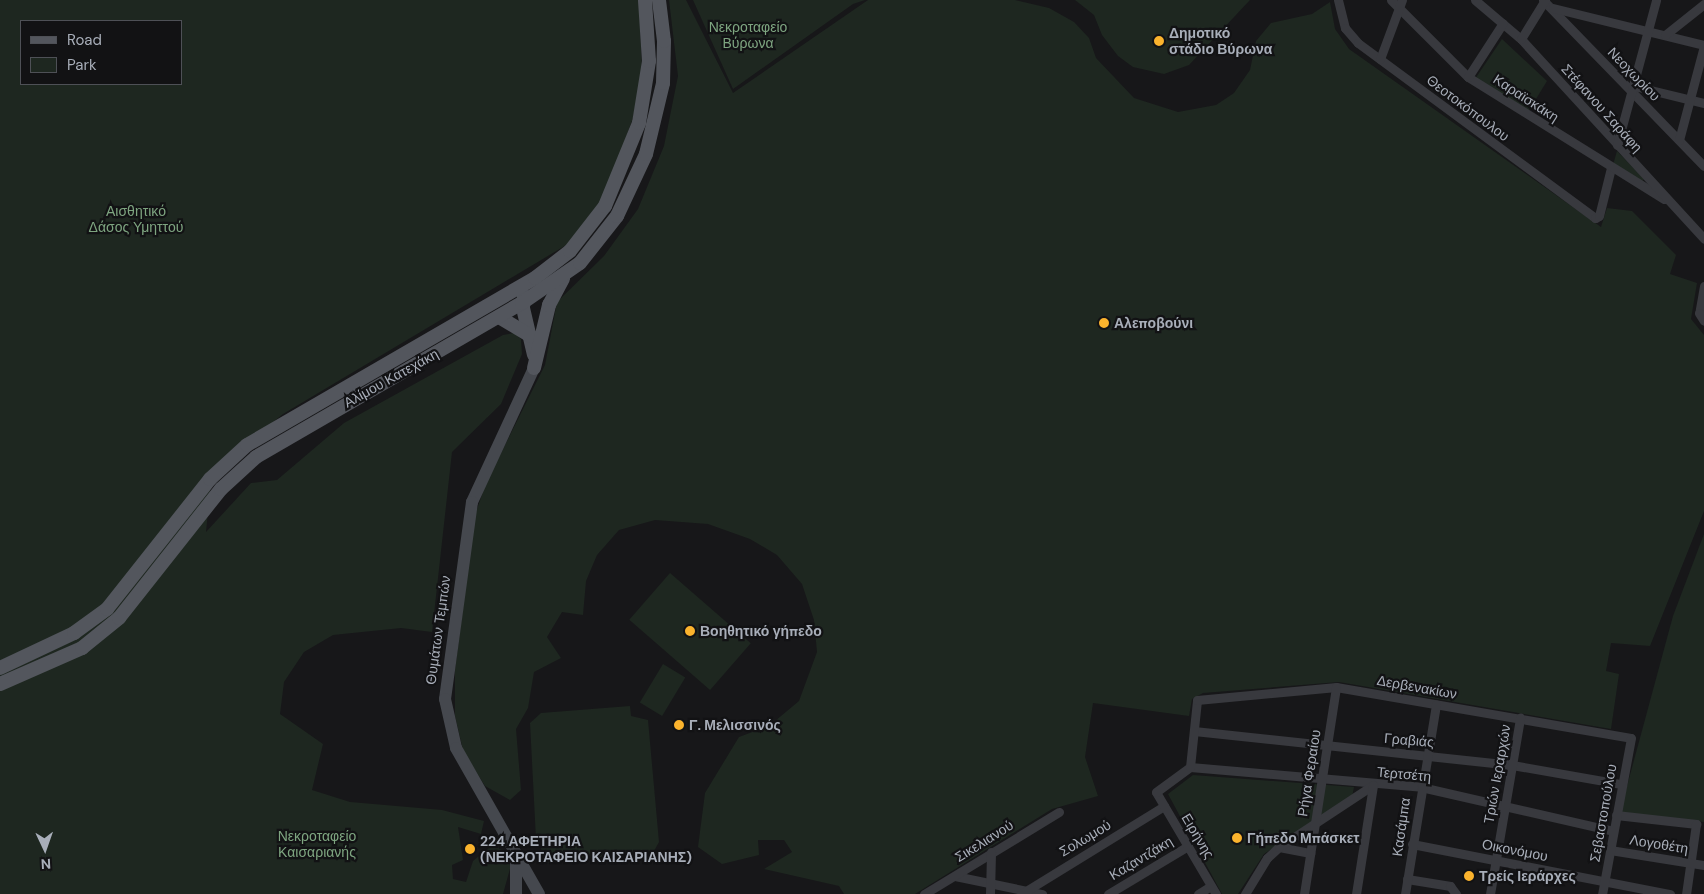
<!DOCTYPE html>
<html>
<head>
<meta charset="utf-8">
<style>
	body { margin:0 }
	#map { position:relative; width:1704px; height:894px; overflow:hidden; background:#171719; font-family:"DM Sans",sans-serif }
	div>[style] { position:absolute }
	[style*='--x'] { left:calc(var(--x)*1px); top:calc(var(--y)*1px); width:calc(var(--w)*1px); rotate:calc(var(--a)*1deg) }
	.green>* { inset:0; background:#1e2720; transform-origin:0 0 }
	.street>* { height:9px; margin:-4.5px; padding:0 4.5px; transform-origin:4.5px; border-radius:4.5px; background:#38393e }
	.secondary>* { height:12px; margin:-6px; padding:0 6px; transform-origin:6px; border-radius:6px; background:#45484e }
	.primary>* { height:14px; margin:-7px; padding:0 7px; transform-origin:7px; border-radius:7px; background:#53565d }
	.dots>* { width:14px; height:14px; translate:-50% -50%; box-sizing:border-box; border:2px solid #121214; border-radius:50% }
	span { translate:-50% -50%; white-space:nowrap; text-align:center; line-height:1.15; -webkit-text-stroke:4.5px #121214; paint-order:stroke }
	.park-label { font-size:14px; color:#7ea580 }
	.poi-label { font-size:14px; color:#a8aeb9; font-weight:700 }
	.left { translate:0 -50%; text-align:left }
	.street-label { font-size:14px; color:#a8aeb9 }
	.legend { position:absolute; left:20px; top:20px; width:162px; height:65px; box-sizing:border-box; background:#121214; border:1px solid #4e5056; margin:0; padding:6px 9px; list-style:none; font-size:15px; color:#a8aeb9 }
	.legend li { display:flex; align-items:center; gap:10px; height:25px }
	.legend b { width:25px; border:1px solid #4e5056 }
	.north { position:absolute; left:20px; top:824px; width:50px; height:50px; -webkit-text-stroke:4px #121214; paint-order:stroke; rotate:177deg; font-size:14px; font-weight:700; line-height:20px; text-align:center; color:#a8aeb9 }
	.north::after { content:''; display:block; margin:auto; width:18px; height:22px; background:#a8aeb9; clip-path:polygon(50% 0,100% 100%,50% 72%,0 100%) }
</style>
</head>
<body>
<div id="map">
	<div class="green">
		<i style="clip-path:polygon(evenodd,0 0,639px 0,642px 69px,633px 118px,603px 201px,573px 241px,283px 414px,212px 472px,206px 532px,251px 483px,277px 480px,344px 423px,503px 335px,514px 333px,521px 339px,522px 354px,501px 404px,452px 452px,432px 632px,401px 628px,333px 635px,304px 652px,284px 682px,280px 714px,323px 744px,312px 790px,350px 802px,442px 810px,484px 821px,481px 834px,458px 827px,463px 860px,452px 865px,453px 879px,466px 882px,473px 861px,492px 845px,502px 850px,511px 865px,503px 894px,0 894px,0 0,21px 21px,181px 21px,181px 84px,21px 84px,21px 21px)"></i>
		<i style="clip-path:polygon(669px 0,686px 0,733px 93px,868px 0,1015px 0,1049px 8px,1074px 22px,1089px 38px,1096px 58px,1134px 98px,1178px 112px,1216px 105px,1234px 93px,1250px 70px,1256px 41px,1271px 23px,1312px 14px,1330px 2px,1335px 29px,1349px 49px,1601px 227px,1607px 208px,1632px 211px,1676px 255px,1670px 274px,1697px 283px,1691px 319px,1704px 335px,1704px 511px,1650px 646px,1611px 643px,1606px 671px,1619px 674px,1611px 729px,1339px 682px,1203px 693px,1192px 699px,1189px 716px,1093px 703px,1085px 757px,1098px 796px,1052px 809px,915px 894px,844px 894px,839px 886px,764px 869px,792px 852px,784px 840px,758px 840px,759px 855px,722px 864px,698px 847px,705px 793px,739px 737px,769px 726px,799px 701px,817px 652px,814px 620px,802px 584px,777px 555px,750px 539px,708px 524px,655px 520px,619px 530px,597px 555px,586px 581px,583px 615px,562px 612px,547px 637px,561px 658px,534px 672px,528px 708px,516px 729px,521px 790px,510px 800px,485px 786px,463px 750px,455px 716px,455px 670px,475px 515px,486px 483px,545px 365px,557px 302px,604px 256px,638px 209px,664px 146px,678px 76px)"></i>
		<i style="clip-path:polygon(693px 0,865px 0,853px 4px,733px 89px)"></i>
		<i style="clip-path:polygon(1075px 0,1250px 0,1189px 65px,1164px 74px,1133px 67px,1118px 56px,1102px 35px,1094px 15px)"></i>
		<i style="clip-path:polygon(1502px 39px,1547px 81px,1528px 112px,1475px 79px)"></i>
		<i style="clip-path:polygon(1617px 151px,1644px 179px,1641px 183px,1613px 165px)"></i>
		<i style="clip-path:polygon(1704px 534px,1704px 822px,1620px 812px,1673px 616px)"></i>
		<i style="left:670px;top:573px;width:107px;height:62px;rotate:41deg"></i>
		<i style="left:663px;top:664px;width:26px;height:45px;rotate:31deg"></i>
		<i style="clip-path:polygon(630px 706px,631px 716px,648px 720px,659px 842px,654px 851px,548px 863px,536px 839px,530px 723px,541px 713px)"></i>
		<i style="clip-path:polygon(1193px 775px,1354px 787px,1352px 797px,1264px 854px,1238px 894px,1222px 894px,1168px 794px)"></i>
	</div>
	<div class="street">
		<i style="--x:1338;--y:0;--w:29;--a:76"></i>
		<i style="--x:1345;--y:28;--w:20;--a:49"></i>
		<i style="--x:1358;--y:43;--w:295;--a:36.4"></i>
		<i style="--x:1595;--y:218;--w:4;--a:-27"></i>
		<i style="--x:1599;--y:216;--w:49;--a:-76"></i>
		<i style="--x:1391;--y:0;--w:109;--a:45"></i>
		<i style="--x:1468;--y:77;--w:231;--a:31.9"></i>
		<i style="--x:1475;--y:0;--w:60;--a:40.3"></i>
		<i style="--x:1521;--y:39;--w:271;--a:47.5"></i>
		<i style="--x:1543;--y:0;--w:231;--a:45.9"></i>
		<i style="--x:1553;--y:8;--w:155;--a:13.8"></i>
		<i style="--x:1665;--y:35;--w:50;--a:-38.5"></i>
		<i style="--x:1521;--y:39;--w:46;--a:-58.4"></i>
		<i style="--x:1380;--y:59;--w:63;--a:-69.6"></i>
		<i style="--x:1468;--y:77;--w:64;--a:-57.1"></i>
		<i style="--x:1634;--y:86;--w:72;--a:13.7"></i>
		<i style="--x:1679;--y:140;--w:97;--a:-75.1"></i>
		<i style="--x:1617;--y:145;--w:150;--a:-74.9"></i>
		<i style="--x:1704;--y:286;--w:27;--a:100"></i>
		<i style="--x:1699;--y:313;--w:9;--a:58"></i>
		<i style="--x:1194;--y:731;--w:320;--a:6.1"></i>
		<i style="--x:1512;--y:765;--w:111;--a:9.9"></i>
		<i style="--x:1190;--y:767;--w:232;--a:4.9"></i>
		<i style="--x:1421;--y:787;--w:197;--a:12.9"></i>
		<i style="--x:1616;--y:815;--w:81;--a:6.4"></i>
		<i style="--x:1696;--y:824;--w:71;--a:98.1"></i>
		<i style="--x:1412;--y:844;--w:263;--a:11"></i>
		<i style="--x:1279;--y:847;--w:32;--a:11"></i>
		<i style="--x:1610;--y:850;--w:95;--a:9.1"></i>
		<i style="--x:955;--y:876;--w:89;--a:11.7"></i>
		<i style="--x:1407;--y:879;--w:44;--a:9.2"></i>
		<i style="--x:1450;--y:886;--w:10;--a:53"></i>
		<i style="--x:924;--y:894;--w:158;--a:-31.3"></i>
		<i style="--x:990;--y:894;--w:42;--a:-88.6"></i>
		<i style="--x:1021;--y:894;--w:168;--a:-31.6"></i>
		<i style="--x:1108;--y:894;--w:93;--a:-31"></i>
		<i style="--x:1198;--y:894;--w:15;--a:-32"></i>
		<i style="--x:1216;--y:894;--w:118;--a:-120.5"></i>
		<i style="--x:1156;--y:792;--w:42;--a:-36.3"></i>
		<i style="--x:1190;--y:767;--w:67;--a:-84"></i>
		<i style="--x:1197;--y:700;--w:140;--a:-5.3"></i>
		<i style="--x:1336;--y:687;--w:299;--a:9.8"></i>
		<i style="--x:1631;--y:738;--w:159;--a:100.5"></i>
		<i style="--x:1245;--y:894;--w:42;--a:-58.6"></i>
		<i style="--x:1267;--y:858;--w:16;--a:-43"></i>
		<i style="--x:1279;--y:847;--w:113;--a:-33.4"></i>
		<i style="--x:1304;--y:894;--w:209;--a:-81.2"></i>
		<i style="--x:1356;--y:894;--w:110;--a:-81.1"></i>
		<i style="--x:1405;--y:894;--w:192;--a:-80.7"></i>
		<i style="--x:1490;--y:894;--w:179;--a:-80.3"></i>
	</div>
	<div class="secondary">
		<i style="--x:534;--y:368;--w:148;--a:114.8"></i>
		<i style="--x:472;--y:502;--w:199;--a:97.8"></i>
		<i style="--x:445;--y:699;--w:50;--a:77.3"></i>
		<i style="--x:456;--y:748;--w:168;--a:60.4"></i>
		<i style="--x:516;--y:894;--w:37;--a:-90"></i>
	</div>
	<div class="primary">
		<i style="--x:524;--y:296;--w:12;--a:95"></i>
		<i style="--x:523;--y:308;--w:48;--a:76.8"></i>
		<i style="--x:499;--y:317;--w:37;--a:31"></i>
		<i style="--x:534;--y:368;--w:65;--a:-76.6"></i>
		<i style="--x:549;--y:305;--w:30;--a:-62"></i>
		<i style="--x:0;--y:668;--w:82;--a:-25.3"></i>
		<i style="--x:74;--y:633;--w:41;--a:-36"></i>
		<i style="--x:107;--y:609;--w:166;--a:-51.6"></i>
		<i style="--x:210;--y:479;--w:50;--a:-42.6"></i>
		<i style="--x:247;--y:445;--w:333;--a:-30.1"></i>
		<i style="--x:535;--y:278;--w:44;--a:-37.6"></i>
		<i style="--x:570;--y:251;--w:57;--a:-52.1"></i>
		<i style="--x:605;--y:206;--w:90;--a:-67.7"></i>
		<i style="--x:639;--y:123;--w:63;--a:-80.8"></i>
		<i style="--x:649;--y:61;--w:61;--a:-93.8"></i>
		<i style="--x:0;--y:684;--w:90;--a:-23.7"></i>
		<i style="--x:82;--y:648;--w:48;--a:-39"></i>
		<i style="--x:119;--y:618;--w:164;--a:-51.7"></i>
		<i style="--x:221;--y:489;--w:47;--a:-42.4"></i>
		<i style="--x:256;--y:457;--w:307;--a:-30.1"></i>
		<i style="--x:522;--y:303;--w:70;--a:-34.6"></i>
		<i style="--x:580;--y:263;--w:60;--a:-51.8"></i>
		<i style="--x:617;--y:216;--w:68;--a:-64.9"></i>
		<i style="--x:646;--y:154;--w:73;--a:-76.5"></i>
		<i style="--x:663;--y:83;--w:42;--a:-88.6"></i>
		<i style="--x:664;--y:41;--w:41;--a:-97"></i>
	</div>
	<div class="dots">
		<i style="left:1159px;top:41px;background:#fbb32d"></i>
		<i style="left:1104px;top:323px;background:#fbb32d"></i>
		<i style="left:690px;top:631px;background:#fbb32d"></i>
		<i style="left:679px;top:725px;background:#fbb32d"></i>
		<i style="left:1237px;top:838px;background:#fbb32d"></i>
		<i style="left:470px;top:849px;background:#fbb32d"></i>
		<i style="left:1469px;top:876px;background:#fbb32d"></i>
	</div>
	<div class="park-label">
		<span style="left:748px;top:35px">Νεκροταφείο<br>Βύρωνα</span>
		<span style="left:136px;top:219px">Αισθητικό<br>Δάσος Υμηττού</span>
		<span style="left:317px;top:844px">Νεκροταφείο<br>Καισαριανής</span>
	</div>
	<div class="poi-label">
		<span class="left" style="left:1169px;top:41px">Δημοτικό<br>στάδιο Βύρωνα</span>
		<span class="left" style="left:1114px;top:323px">Αλεποβούνι</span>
		<span class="left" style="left:700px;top:631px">Βοηθητικό γήπεδο</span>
		<span class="left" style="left:689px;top:725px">Γ. Μελισσινός</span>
		<span class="left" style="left:1247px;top:838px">Γήπεδο Μπάσκετ</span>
		<span class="left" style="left:480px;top:849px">224 ΑΦΕΤΗΡΙΑ<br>(ΝΕΚΡΟΤΑΦΕΙΟ ΚΑΙΣΑΡΙΑΝΗΣ)</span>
		<span class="left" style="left:1479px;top:876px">Τρείς Ιεράρχες</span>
	</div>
	<div class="street-label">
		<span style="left:1634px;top:74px;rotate:46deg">Νεοχωρίου</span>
		<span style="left:1526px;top:98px;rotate:33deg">Καραϊσκάκη</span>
		<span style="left:1468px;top:108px;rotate:37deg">Θεοτοκόπουλου</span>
		<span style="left:1602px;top:108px;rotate:48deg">Στέφανου Σαράφη</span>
		<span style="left:391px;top:378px;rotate:-29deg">Αλίμου Κατεχάκη</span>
		<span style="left:438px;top:630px;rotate:-82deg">Θυμάτων Τεμπών</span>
		<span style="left:1417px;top:687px;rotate:10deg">Δερβενακίων</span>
		<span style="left:1409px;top:740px;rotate:5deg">Γραβιάς</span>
		<span style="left:1309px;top:773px;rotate:-81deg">Ρήγα Φεραίου</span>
		<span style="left:1404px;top:774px;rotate:5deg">Τερτσέτη</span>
		<span style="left:1497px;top:774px;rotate:-80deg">Τριών Ιεραρχών</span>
		<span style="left:1603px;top:813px;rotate:-80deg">Σεβαστοπούλου</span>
		<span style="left:1401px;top:827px;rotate:-82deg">Κασάμπα</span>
		<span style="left:1198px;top:836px;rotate:59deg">Ειρήνης</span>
		<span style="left:1085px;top:838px;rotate:-31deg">Σολωμού</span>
		<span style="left:984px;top:841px;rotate:-32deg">Σικελιανού</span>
		<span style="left:1659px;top:844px;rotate:9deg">Λογοθέτη</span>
		<span style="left:1515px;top:850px;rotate:11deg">Οικονόμου</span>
		<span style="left:1141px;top:858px;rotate:-31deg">Καζαντζάκη</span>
	</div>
	<ul class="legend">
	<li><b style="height:6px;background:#53565d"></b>Road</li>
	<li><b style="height:14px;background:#1e2720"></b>Park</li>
	</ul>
	<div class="north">N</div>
</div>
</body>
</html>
